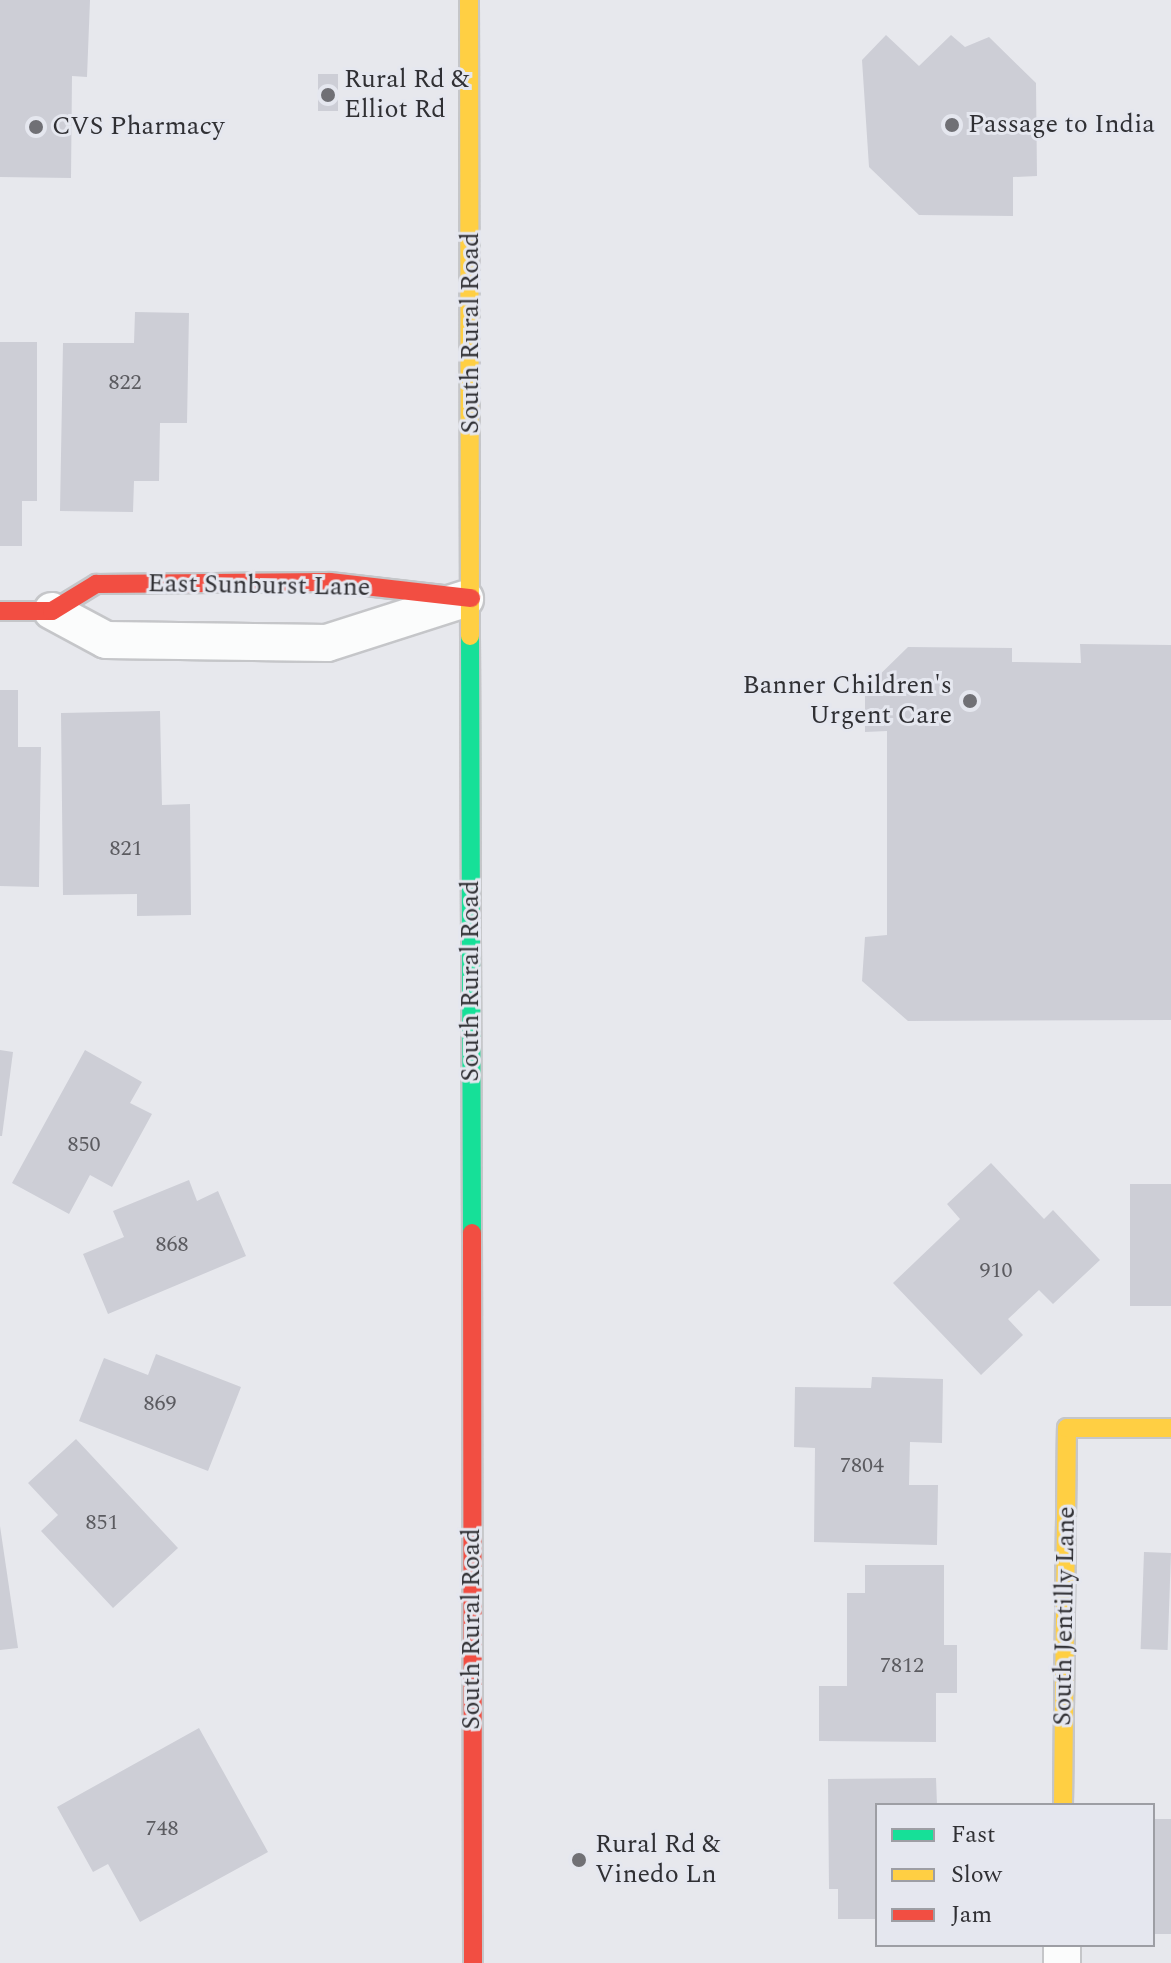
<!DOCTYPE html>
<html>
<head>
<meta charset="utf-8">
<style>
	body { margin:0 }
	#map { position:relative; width:1171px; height:1963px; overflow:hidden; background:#e7e8ed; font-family:Spectral,serif }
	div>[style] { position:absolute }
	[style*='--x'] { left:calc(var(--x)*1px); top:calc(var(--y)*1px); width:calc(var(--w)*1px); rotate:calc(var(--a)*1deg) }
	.building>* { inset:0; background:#cdced6; transform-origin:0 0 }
	.roads { filter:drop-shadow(2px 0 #c5c6c9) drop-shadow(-2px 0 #c5c6c9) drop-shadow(0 2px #c5c6c9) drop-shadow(0 -2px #c5c6c9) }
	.street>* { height:36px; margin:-18px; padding:0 18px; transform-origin:18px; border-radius:18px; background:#fbfcfc }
	.fast>* { height:18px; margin:-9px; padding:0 9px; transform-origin:9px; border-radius:9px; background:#16e098 }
	.slow>* { height:18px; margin:-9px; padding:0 9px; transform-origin:9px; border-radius:9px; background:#ffcf43 }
	.jam>* { height:18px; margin:-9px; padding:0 9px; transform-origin:9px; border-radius:9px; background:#f24e42 }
	.dots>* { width:22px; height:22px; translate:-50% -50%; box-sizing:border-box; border:4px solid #e5e7ef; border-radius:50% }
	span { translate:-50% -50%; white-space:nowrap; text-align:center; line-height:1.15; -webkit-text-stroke:6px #e5e7ef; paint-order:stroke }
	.number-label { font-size:22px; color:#5b5b60 }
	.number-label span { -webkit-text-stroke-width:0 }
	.poi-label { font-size:26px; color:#303034 }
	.left { translate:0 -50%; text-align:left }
	.right { translate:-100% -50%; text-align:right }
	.street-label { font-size:26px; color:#303034 }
	.legend { position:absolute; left:875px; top:1803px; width:280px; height:144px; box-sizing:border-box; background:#e5e7ef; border:2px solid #9d9ea4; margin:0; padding:10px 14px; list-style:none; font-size:24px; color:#303034 }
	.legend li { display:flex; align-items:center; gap:16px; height:40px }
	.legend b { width:40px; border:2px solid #9d9ea4 }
</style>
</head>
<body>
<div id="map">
	<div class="building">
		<i style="clip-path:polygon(0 0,90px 0,87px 77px,72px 76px,71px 178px,0 177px)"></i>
		<i style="clip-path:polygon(886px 35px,919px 66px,951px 35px,965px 47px,989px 37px,1036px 83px,1037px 176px,1013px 177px,1013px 216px,919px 215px,869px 167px,862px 60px)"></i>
		<i style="left:318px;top:74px;width:20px;height:37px"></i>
		<i style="clip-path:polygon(135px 312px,189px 313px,187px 423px,160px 423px,159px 481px,134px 481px,133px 512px,60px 511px,63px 343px,134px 343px)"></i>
		<i style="clip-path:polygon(0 342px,37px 342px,37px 501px,22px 501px,22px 546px,0 546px)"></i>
		<i style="clip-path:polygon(1080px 644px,1171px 645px,1171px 1020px,908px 1021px,862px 981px,865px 937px,887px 935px,887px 731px,865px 732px,865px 689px,908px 647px,1012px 648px,1012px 662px,1081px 663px)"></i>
		<i style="clip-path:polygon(0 690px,18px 690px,18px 747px,41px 747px,39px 887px,0 886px)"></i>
		<i style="clip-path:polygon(160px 711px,162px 805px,190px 804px,191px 915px,137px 916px,137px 894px,63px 895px,61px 713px)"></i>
		<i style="clip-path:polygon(0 1050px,13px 1052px,2px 1136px,0 1136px)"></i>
		<i style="clip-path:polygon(85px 1050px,142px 1082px,130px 1103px,152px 1114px,112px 1187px,90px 1175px,69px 1214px,12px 1183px)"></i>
		<i style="clip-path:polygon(991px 1163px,1044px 1219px,1053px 1210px,1100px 1260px,1053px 1304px,1039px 1290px,1008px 1319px,1023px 1335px,981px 1375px,893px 1283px,960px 1219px,947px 1204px)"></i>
		<i style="clip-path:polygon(189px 1180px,197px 1201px,218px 1191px,246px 1256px,108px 1314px,83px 1254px,124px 1237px,113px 1211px)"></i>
		<i style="left:1171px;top:1184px;width:122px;height:41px;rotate:90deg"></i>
		<i style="clip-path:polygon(156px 1354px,241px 1387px,208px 1471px,79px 1421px,104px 1358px,148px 1375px)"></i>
		<i style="clip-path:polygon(872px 1377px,943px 1379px,942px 1443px,910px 1442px,909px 1485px,938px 1485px,937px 1545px,814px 1542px,815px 1448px,794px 1447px,795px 1387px,871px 1388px)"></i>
		<i style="clip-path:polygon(76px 1439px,178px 1548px,113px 1608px,41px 1531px,58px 1515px,28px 1483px)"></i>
		<i style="clip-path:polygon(0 1526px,18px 1648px,0 1650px)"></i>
		<i style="left:1144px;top:1552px;width:27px;height:97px;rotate:2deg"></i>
		<i style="clip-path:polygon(865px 1565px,944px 1565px,944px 1645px,957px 1645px,957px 1693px,936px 1693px,936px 1742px,819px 1741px,819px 1686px,847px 1686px,847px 1593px,865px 1593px)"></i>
		<i style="clip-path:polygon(199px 1728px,268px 1852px,140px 1922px,108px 1864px,93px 1872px,57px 1807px)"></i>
		<i style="clip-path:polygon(936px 1778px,937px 1805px,877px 1805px,877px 1919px,838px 1919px,838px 1889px,829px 1889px,828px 1779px)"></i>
		<i style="left:1153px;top:1819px;width:18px;height:115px"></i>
	</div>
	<div class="roads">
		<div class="street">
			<i style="--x:52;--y:611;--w:61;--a:28.2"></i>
			<i style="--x:106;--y:640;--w:221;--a:0.8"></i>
			<i style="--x:327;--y:643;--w:145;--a:-17.7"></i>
			<i style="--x:1062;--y:1963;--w:18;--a:-90"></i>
		</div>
		<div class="fast">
			<i style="--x:470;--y:636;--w:597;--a:89.81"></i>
		</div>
		<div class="slow">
			<i style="--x:469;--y:0;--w:636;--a:89.91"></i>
			<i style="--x:1063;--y:1805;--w:377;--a:-89.4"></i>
			<i style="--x:1067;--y:1428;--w:104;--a:0"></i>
		</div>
		<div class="jam">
			<i style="--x:0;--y:611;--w:52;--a:0"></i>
			<i style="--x:52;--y:611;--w:52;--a:-31.5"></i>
			<i style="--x:96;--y:584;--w:234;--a:-0.5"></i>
			<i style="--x:330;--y:582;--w:142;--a:6.5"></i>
			<i style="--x:472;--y:1233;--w:730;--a:89.92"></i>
		</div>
	</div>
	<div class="dots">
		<i style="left:328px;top:95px;background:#707075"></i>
		<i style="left:952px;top:125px;background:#707075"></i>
		<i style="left:36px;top:127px;background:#707075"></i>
		<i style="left:970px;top:701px;background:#707075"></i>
		<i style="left:579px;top:1860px;background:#707075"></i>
	</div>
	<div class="number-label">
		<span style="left:125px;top:383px">822</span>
		<span style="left:126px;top:849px">821</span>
		<span style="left:84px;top:1145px">850</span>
		<span style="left:172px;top:1245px">868</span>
		<span style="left:996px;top:1271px">910</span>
		<span style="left:160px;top:1404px">869</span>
		<span style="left:862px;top:1466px">7804</span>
		<span style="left:102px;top:1523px">851</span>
		<span style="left:902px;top:1666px">7812</span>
		<span style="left:162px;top:1829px">748</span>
	</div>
	<div class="poi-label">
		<span class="left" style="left:344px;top:95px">Rural Rd &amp;<br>Elliot Rd</span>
		<span class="left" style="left:968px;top:125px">Passage to India</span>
		<span class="left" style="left:52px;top:127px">CVS Pharmacy</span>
		<span class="right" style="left:952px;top:701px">Banner Children's<br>Urgent Care</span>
		<span class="left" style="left:595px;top:1860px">Rural Rd &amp;<br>Vinedo Ln</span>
	</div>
	<div class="street-label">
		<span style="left:471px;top:333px;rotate:-90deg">South Rural Road</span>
		<span style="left:259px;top:586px;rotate:1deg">East Sunburst Lane</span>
		<span style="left:471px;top:981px;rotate:-90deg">South Rural Road</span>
		<span style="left:1065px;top:1616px;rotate:-89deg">South Jentilly Lane</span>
		<span style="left:472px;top:1629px;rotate:-90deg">South Rural Road</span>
	</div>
	<ul class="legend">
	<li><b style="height:10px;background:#16e098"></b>Fast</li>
	<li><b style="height:10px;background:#ffcf43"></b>Slow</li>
	<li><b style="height:10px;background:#f24e42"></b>Jam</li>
	</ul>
</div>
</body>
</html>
